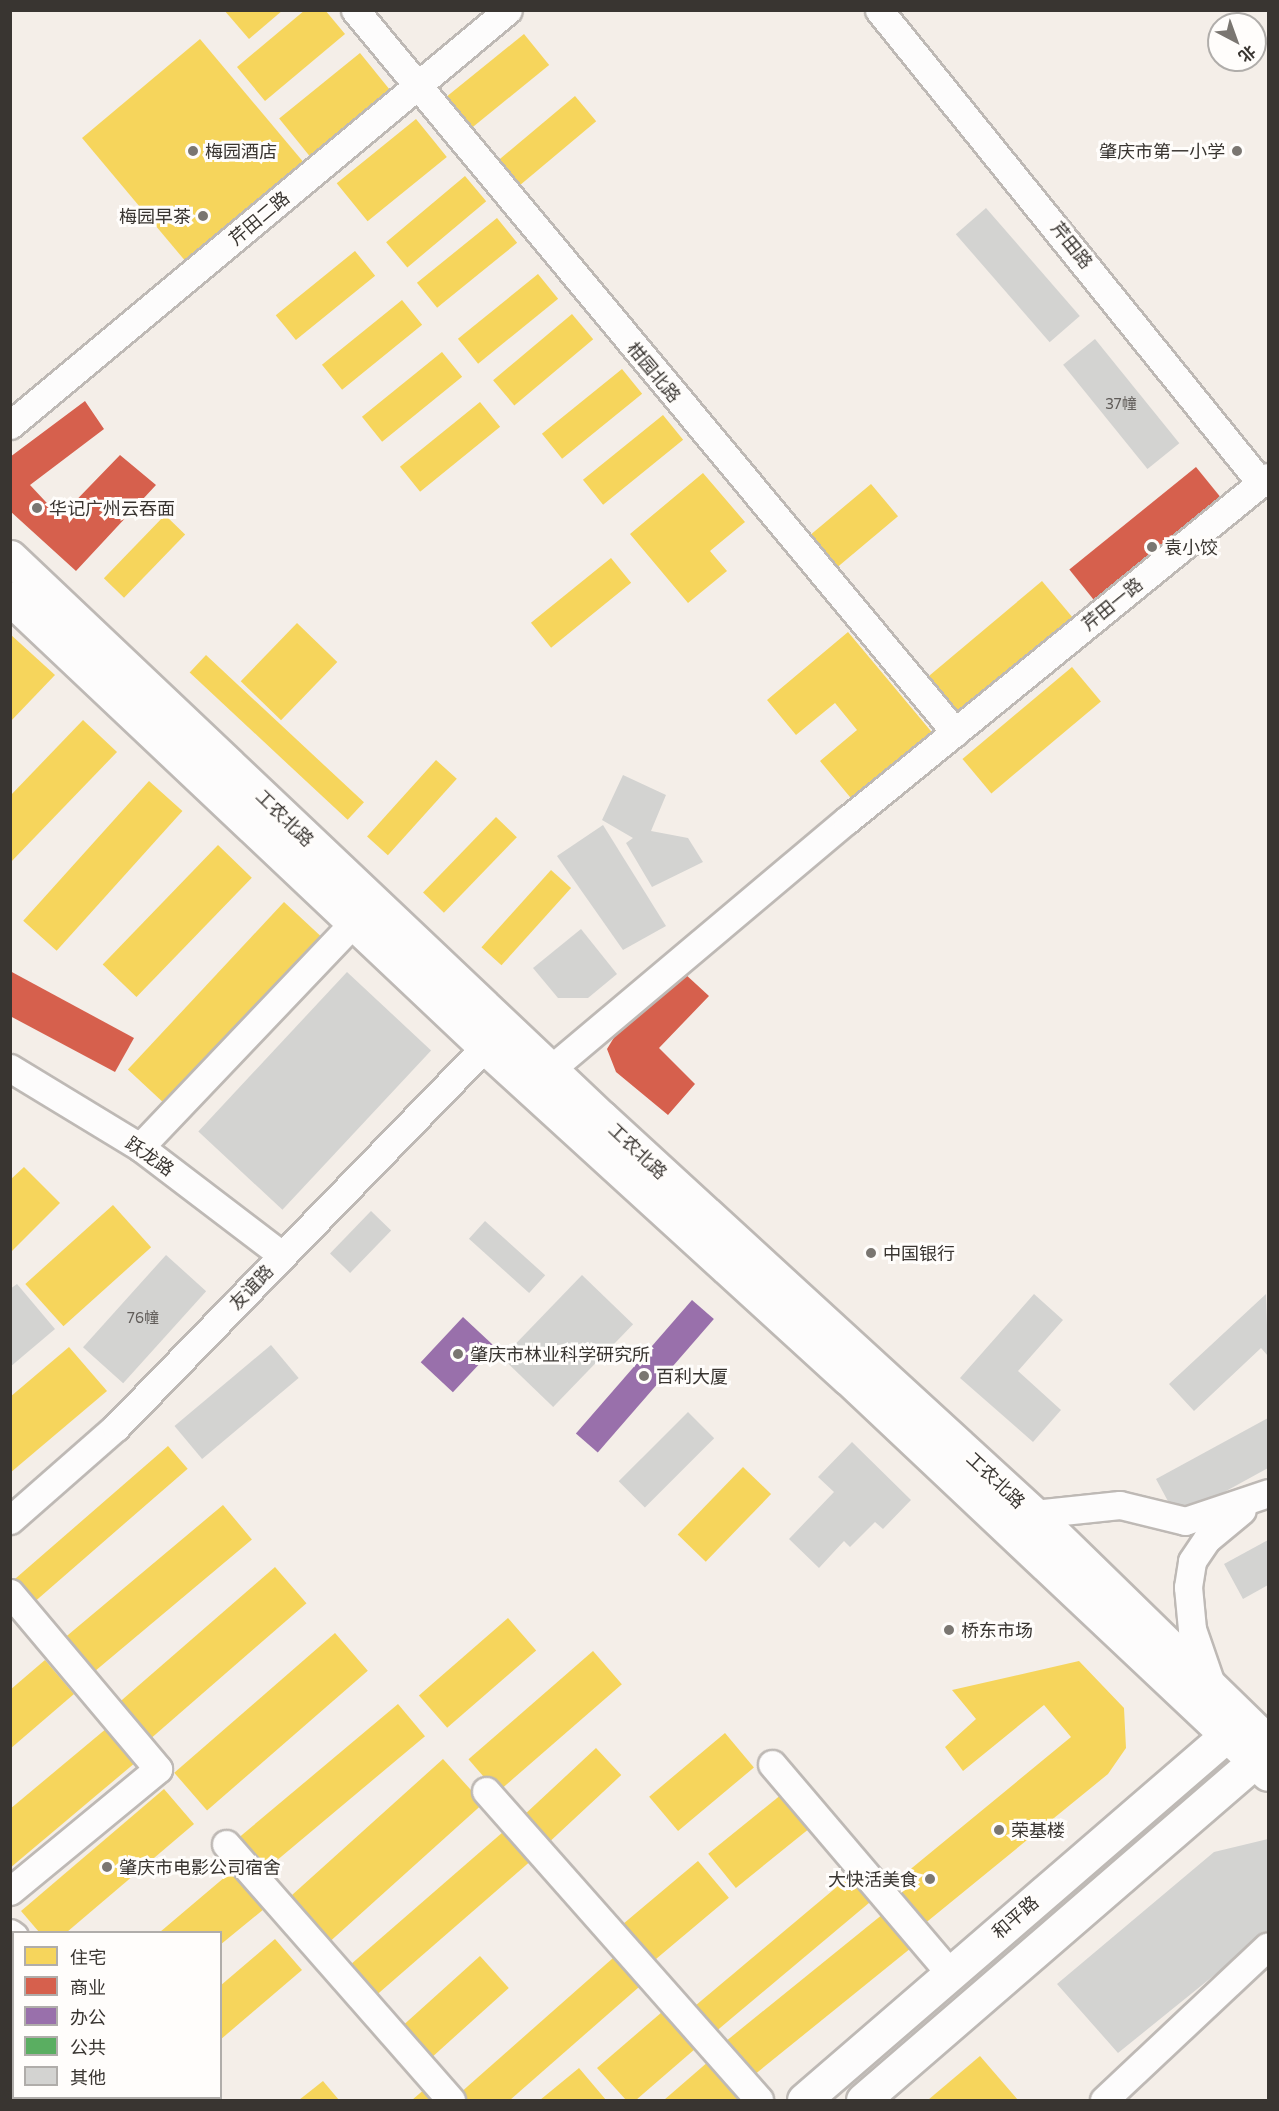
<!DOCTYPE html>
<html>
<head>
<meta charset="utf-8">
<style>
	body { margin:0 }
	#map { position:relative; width:1279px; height:2111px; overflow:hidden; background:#f4eee8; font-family:Commissioner,"Noto Sans SC",sans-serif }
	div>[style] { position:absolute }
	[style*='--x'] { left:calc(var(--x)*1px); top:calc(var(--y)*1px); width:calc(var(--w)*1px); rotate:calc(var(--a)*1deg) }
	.homes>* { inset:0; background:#f6d55c; transform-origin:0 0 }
	.shops>* { inset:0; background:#d6604d; transform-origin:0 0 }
	.offices>* { inset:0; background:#9970ab; transform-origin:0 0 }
	.public>* { inset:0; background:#5aae61; transform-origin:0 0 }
	.building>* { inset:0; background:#d3d3d1; transform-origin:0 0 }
	.roads { filter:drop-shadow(2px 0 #beb9b5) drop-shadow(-2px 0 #beb9b5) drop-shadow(0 2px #beb9b5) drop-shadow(0 -2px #beb9b5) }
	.street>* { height:27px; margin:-13.5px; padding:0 13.5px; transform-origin:13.5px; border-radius:13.5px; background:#fdfcfc }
	.secondary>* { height:33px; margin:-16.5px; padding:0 16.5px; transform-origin:16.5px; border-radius:16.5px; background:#fdfcfc }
	.dots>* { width:16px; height:16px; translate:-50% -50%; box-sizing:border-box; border:3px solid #fffdfb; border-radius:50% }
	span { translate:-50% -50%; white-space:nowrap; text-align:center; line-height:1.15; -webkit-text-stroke:6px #fffdfb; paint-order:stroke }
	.number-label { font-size:15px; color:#605c59 }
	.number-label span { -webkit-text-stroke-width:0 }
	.poi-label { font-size:18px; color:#393531 }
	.left { translate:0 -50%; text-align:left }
	.right { translate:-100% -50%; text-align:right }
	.street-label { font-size:18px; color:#393531 }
	.frame { position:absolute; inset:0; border:12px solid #393531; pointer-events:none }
	.legend { position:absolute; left:12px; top:1931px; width:210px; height:168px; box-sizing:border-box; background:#fffdfb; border:2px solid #b0adaa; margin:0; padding:8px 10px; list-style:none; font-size:18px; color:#393531 }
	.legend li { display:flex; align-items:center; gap:12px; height:30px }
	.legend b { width:30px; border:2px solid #b0adaa }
	.north { position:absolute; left:1207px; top:12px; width:60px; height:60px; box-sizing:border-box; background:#fffdfb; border:2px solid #b0adaa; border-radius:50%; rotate:139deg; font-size:16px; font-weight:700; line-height:24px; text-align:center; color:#393531 }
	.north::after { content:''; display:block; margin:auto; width:21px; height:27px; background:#7a7671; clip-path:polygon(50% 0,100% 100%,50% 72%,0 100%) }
</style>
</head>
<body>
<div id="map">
	<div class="homes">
		<i style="clip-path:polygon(224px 10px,283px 10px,249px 39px)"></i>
		<i style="clip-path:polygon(305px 10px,325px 10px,345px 34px,265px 101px,237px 67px)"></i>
		<i style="left:524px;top:34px;width:40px;height:99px;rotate:51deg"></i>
		<i style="left:200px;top:39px;width:163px;height:154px;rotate:50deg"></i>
		<i style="left:360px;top:53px;width:48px;height:104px;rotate:51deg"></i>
		<i style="left:575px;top:96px;width:33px;height:102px;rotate:50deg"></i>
		<i style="left:416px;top:119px;width:49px;height:102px;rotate:51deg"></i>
		<i style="left:465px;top:176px;width:33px;height:103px;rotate:50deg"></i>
		<i style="left:497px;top:218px;width:32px;height:103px;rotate:51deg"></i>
		<i style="left:355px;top:251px;width:32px;height:102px;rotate:51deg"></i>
		<i style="left:538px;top:274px;width:32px;height:103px;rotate:51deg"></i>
		<i style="left:402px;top:300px;width:32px;height:103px;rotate:51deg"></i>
		<i style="left:572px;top:314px;width:33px;height:103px;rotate:50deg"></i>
		<i style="left:442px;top:352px;width:32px;height:103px;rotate:51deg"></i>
		<i style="left:622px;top:369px;width:32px;height:103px;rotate:51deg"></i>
		<i style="left:480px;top:402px;width:32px;height:103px;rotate:51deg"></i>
		<i style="left:663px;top:415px;width:32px;height:103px;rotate:51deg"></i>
		<i style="clip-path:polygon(703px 473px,745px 522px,710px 551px,727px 571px,688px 603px,630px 534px)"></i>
		<i style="left:871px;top:484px;width:42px;height:82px;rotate:50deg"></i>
		<i style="left:165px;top:515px;width:28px;height:88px;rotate:44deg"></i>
		<i style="left:611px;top:558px;width:32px;height:103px;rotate:51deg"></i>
		<i style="left:1042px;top:581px;width:50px;height:148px;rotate:50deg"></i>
		<i style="left:297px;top:623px;width:56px;height:81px;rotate:44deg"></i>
		<i style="clip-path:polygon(848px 632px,935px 736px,855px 803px,820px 761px,857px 730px,835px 703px,796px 735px,767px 700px)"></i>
		<i style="clip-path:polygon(10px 634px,55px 675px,10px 722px)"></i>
		<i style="left:206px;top:655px;width:216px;height:24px;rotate:43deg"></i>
		<i style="left:1072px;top:667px;width:45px;height:143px;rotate:50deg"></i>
		<i style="clip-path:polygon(83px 720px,117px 752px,10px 863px,10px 796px)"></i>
		<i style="left:436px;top:760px;width:28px;height:103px;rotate:42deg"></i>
		<i style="left:149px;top:781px;width:45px;height:188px;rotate:42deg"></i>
		<i style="left:496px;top:817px;width:29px;height:105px;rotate:44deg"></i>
		<i style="left:218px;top:845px;width:47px;height:166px;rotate:44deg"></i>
		<i style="left:551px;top:870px;width:27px;height:104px;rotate:42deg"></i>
		<i style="left:284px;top:902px;width:50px;height:229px;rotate:43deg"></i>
		<i style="clip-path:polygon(24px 1167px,60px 1203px,10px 1253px,10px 1180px)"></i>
		<i style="left:113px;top:1205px;width:57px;height:118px;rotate:48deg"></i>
		<i style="clip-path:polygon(69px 1347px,107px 1391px,10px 1473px,10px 1397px)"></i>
		<i style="left:168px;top:1446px;width:30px;height:207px;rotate:49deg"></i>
		<i style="left:743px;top:1467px;width:39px;height:94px;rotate:44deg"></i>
		<i style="left:223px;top:1505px;width:45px;height:216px;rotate:50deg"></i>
		<i style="left:275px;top:1567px;width:48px;height:212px;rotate:49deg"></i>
		<i style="left:508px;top:1618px;width:43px;height:118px;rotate:49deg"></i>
		<i style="left:335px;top:1633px;width:50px;height:213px;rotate:49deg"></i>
		<i style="left:593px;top:1651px;width:44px;height:165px;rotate:49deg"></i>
		<i style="clip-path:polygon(45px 1660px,74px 1694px,10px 1749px,10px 1690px)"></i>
		<i style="clip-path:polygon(1079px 1661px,1124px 1708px,1126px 1748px,1108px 1774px,923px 1925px,890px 1886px,1071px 1737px,1044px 1705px,963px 1771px,945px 1747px,976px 1719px,952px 1690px)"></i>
		<i style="left:398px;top:1704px;width:42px;height:208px;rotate:50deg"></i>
		<i style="clip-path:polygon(107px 1728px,136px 1762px,10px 1868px,10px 1809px)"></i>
		<i style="left:725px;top:1733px;width:45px;height:99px;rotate:50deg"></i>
		<i style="left:596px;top:1748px;width:37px;height:106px;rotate:47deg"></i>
		<i style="left:443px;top:1759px;width:60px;height:208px;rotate:48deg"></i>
		<i style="clip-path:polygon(164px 1789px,194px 1824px,67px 1932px,39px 1932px,21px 1911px)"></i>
		<i style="left:782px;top:1794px;width:44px;height:95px;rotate:51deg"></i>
		<i style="left:503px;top:1832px;width:40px;height:205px;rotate:49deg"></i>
		<i style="left:698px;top:1861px;width:48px;height:106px;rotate:50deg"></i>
		<i style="clip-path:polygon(232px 1871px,264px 1909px,220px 1945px,220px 1932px,160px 1932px)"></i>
		<i style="left:851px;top:1875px;width:33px;height:208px;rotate:50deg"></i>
		<i style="left:883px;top:1914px;width:44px;height:205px;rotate:51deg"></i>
		<i style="clip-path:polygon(275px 1939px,302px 1970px,220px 2040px,220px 1986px)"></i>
		<i style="left:480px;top:1956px;width:43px;height:103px;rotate:48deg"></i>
		<i style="clip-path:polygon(613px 1958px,639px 1987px,510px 2100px,464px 2100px,459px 2094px)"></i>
		<i style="clip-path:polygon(662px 2012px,695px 2049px,636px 2100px,626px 2100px,597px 2068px)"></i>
		<i style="clip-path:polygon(980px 2056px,1018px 2100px,928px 2100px)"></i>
		<i style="clip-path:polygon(709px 2061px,741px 2097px,737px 2100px,664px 2100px)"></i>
		<i style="clip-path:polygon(579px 2068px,606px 2100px,540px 2100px)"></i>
		<i style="clip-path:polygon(323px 2081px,339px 2100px,299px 2100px)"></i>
		<i style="clip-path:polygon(426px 2088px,437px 2100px,412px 2100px)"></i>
	</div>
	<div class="shops">
		<i style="clip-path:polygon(85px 401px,104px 429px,30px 485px,60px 517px,120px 455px,156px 485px,76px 571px,10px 511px,10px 457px)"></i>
		<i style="left:1196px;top:467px;width:40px;height:163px;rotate:51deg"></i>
		<i style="clip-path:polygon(10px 971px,134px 1038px,115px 1072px,10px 1016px)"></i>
		<i style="clip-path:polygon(684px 973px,709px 996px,659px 1048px,695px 1084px,668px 1115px,616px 1072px,607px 1049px,621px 1026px)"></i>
	</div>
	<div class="offices">
		<i style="left:692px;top:1300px;width:29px;height:177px;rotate:41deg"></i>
		<i style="left:463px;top:1317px;width:44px;height:62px;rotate:43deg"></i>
	</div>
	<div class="public">
		<i style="left:34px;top:2098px;width:74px;height:4px"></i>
	</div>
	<div class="building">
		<i style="left:986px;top:208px;width:143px;height:40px;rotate:49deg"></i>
		<i style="left:1095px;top:339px;width:134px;height:41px;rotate:51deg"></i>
		<i style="clip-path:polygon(623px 775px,666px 795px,651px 831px,688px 838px,703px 862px,652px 887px,626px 843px,633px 838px,602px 820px)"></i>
		<i style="clip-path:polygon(603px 825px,666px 926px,623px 950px,557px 856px)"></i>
		<i style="clip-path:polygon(581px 929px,617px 974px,588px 998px,558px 998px,533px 968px)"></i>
		<i style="left:347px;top:972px;width:115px;height:218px;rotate:43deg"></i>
		<i style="left:371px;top:1211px;width:28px;height:59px;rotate:44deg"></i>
		<i style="left:485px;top:1221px;width:81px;height:24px;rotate:42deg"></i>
		<i style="left:166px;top:1255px;width:54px;height:124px;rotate:42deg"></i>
		<i style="left:582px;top:1275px;width:71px;height:115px;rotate:44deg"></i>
		<i style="clip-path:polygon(17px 1284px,55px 1329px,10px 1367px,10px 1289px)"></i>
		<i style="clip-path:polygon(1034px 1294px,1063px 1320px,1018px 1371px,1061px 1410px,1033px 1442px,960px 1378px)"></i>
		<i style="clip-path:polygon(1266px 1294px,1268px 1356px,1261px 1348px,1194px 1411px,1169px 1384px)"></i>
		<i style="left:271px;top:1345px;width:43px;height:126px;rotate:50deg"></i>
		<i style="left:688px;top:1412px;width:37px;height:98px;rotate:45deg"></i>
		<i style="clip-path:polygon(1268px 1418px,1268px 1468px,1177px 1518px,1156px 1479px)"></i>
		<i style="clip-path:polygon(852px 1442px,911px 1500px,883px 1529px,875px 1522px,850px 1547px,844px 1541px,819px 1568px,789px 1539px,834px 1492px,818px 1477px)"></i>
		<i style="clip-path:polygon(1268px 1540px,1268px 1585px,1243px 1599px,1224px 1564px)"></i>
		<i style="clip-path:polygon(1268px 1839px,1268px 1940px,1264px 1935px,1118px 2053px,1057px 1984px,1214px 1852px)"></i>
		<i style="clip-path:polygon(14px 2040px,14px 2094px,10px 2091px)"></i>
	</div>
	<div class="roads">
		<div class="street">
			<i style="--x:355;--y:10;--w:939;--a:50.27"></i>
			<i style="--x:879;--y:10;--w:608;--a:51.08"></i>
			<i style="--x:10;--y:425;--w:648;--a:-39.81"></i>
			<i style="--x:10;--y:1068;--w:152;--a:31.3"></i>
			<i style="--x:140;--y:1147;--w:178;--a:37.3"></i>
			<i style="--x:551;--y:1069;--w:387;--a:-40.1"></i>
			<i style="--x:847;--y:820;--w:543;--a:-39.17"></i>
			<i style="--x:140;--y:1147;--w:311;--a:-46.4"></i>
			<i style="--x:1034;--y:1514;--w:86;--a:-6"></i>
			<i style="--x:1120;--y:1505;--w:67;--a:13.8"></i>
			<i style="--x:1185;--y:1521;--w:88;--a:-18.6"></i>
			<i style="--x:10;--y:1520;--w:141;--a:-41.3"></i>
			<i style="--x:116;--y:1427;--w:530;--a:-45.84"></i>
			<i style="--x:10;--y:1593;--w:230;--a:49.9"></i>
			<i style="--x:158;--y:1769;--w:192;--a:140.5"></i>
			<i style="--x:1212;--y:1687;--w:61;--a:-109"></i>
			<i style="--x:1192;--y:1629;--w:42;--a:-95.4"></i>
			<i style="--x:1188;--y:1587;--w:26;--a:-81"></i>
			<i style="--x:1192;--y:1561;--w:27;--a:-56"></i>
			<i style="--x:1207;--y:1539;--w:45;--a:-39.6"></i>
			<i style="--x:772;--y:1764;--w:275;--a:49.6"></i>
			<i style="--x:486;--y:1791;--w:412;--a:48.5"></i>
			<i style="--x:226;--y:1844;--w:341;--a:48.7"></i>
			<i style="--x:10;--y:1933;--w:5;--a:37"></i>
			<i style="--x:154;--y:2098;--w:3;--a:45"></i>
			<i style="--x:1104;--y:2100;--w:224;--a:-43.2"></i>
		</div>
		<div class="secondary">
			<i style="--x:10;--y:557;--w:814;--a:43.46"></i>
			<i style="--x:601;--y:1117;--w:587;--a:42.52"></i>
			<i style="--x:1034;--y:1514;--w:327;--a:44.3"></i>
			<i style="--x:10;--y:598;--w:654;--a:43.39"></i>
			<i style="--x:485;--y:1047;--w:491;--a:42.4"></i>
			<i style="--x:848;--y:1378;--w:577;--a:43.32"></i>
			<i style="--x:804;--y:2100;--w:559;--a:-40.79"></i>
			<i style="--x:863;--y:2100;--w:518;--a:-40.85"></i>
		</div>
	</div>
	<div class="dots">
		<i style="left:193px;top:151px;background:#7a7671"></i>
		<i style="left:1237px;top:151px;background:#7a7671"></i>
		<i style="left:203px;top:216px;background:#7a7671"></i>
		<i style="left:37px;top:508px;background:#7a7671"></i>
		<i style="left:1152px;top:547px;background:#7a7671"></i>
		<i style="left:871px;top:1253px;background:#7a7671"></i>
		<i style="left:458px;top:1354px;background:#7a7671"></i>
		<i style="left:644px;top:1376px;background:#7a7671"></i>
		<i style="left:949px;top:1630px;background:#7a7671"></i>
		<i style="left:999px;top:1830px;background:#7a7671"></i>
		<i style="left:107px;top:1867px;background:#7a7671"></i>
		<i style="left:930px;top:1879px;background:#7a7671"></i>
	</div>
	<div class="number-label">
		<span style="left:1121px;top:404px">37幢</span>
		<span style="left:143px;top:1318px">76幢</span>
	</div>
	<div class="poi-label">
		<span class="left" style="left:205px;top:151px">梅园酒店</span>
		<span class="right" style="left:1225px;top:151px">肇庆市第一小学</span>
		<span class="right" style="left:191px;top:216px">梅园早茶</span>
		<span class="left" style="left:49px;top:508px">华记广州云吞面</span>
		<span class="left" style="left:1164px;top:547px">袁小饺</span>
		<span class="left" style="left:883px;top:1253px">中国银行</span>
		<span class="left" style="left:470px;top:1354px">肇庆市林业科学研究所</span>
		<span class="left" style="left:656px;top:1376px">百利大厦</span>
		<span class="left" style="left:961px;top:1630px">桥东市场</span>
		<span class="left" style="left:1011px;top:1830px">荣基楼</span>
		<span class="left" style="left:119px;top:1867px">肇庆市电影公司宿舍</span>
		<span class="right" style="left:918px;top:1879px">大快活美食</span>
	</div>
	<div class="street-label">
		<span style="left:259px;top:218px;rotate:-40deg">芹田二路</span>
		<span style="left:1072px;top:245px;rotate:51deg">芹田路</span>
		<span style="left:654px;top:372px;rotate:50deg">柑园北路</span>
		<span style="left:1112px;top:604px;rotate:-39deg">芹田一路</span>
		<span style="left:285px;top:818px;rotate:44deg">工农北路</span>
		<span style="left:638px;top:1151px;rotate:43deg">工农北路</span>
		<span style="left:150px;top:1156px;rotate:35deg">跃龙路</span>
		<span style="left:251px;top:1287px;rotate:-46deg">友谊路</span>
		<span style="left:996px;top:1480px;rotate:43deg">工农北路</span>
		<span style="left:1015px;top:1917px;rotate:-41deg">和平路</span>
	</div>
	<div class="frame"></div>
	<ul class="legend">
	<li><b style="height:16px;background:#f6d55c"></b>住宅</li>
	<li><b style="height:16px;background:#d6604d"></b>商业</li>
	<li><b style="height:16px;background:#9970ab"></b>办公</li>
	<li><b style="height:16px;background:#5aae61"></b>公共</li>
	<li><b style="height:16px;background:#d3d3d1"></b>其他</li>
	</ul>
	<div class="north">北</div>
</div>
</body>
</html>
